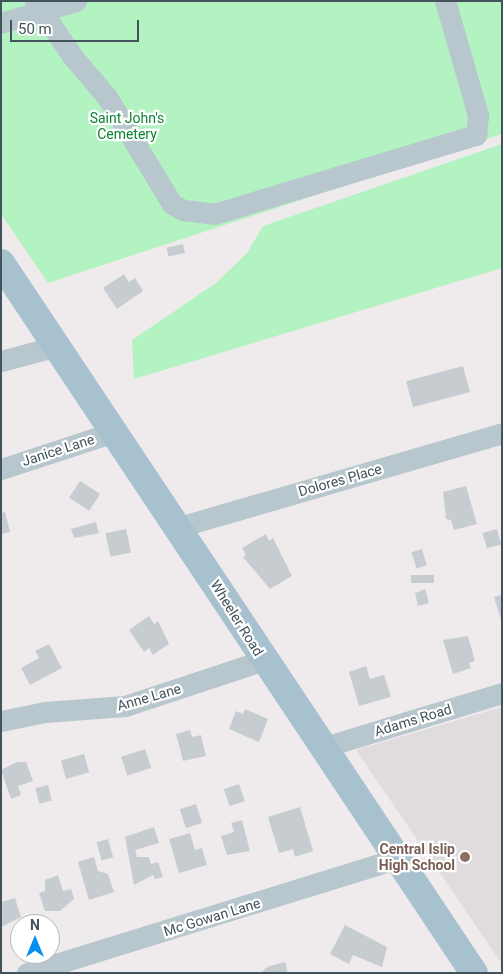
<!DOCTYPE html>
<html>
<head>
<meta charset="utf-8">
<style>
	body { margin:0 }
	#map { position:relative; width:503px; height:974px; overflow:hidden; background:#efebec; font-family:Roboto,sans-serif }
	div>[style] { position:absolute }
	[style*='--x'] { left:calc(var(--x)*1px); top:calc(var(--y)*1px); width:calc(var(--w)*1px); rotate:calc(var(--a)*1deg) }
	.education>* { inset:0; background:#e0dcde }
	.green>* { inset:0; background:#b2f3c1 }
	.building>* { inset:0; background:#c7ccd1; transform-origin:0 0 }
	.minor>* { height:21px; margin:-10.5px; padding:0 10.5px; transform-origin:10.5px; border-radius:10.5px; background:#b7c7cd }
	.major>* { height:28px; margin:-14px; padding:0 14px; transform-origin:14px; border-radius:14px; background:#a7c1cf }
	.dots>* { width:14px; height:14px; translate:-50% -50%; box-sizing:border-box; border:2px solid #fff; border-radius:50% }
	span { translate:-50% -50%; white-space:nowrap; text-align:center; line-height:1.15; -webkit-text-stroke:4.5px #fff; paint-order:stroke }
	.park-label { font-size:14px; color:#0b8335 }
	.street-label { font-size:14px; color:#42535b }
	.education-label { font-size:14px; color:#785e54; font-weight:700 }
	.right { translate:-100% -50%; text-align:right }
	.frame { position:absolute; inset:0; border:2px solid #42535b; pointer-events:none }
	.north { position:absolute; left:10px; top:914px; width:50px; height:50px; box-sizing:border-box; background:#fff; border:1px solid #b3babd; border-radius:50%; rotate:0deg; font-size:14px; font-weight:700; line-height:20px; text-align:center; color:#42535b }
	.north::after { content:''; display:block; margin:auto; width:18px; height:22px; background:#0390f0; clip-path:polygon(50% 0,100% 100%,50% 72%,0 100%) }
	.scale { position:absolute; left:10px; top:20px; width:129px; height:22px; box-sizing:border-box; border:2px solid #42535b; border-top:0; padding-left:6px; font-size:15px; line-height:18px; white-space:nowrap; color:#42535b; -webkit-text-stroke:4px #fff; paint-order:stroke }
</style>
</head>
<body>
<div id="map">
	<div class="education">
		<i style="clip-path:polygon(502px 707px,502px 964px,356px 750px)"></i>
	</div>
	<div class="green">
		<i style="clip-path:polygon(1px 1px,502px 1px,502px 134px,48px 283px,1px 214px)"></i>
		<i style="clip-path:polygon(502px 144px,502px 268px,134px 379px,132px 340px,216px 283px,247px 253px,263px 226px)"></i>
	</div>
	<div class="building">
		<i style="left:183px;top:244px;width:9px;height:17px;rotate:77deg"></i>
		<i style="clip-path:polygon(124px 274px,129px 282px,135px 278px,143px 291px,117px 309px,103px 288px)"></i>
		<i style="left:463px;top:366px;width:27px;height:59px;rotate:75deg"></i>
		<i style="left:80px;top:481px;width:24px;height:20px;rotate:33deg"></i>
		<i style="clip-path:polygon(466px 486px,477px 524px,454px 530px,451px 520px,446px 519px,443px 492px)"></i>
		<i style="clip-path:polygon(5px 512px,10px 532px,1px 534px,1px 513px)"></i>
		<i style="clip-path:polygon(96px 522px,99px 533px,74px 538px,71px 529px)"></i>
		<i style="left:126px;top:529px;width:24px;height:21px;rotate:78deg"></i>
		<i style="left:497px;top:529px;width:16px;height:15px;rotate:75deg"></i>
		<i style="clip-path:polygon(266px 534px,269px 541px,273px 538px,292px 576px,270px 589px,243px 557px,246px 555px,242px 548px)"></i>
		<i style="left:422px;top:549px;width:17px;height:11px;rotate:73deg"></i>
		<i style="left:434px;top:575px;width:8px;height:23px;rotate:90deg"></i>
		<i style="clip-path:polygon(425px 589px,429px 603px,418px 606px,415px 593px)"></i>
		<i style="clip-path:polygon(502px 595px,502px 620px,501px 620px,494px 597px)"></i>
		<i style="clip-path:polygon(149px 616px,154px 624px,158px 621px,169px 644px,153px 655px,149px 648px,144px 652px,129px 630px)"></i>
		<i style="clip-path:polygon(468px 636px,475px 661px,469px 663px,471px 668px,453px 674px,443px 640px)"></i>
		<i style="clip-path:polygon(49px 644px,62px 668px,30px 685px,21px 668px,39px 658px,35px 651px)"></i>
		<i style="clip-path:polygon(366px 666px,370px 679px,384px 675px,391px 697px,359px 706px,349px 672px)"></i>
		<i style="clip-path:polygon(245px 709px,268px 719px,259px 742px,229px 729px,236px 711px,243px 714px)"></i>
		<i style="clip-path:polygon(190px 730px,192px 737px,201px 735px,206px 756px,183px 761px,176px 734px)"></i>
		<i style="left:145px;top:749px;width:20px;height:25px;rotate:72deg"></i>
		<i style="left:84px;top:754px;width:19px;height:24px;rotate:74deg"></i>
		<i style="clip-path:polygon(17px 762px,26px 762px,33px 781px,18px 786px,21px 795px,11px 799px,1px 770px)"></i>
		<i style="left:239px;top:784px;width:18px;height:16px;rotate:71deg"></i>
		<i style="left:48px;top:785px;width:16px;height:13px;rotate:76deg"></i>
		<i style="left:196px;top:804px;width:20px;height:17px;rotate:72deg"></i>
		<i style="clip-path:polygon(300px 807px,313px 851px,295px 857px,293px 849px,279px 853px,268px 817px)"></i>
		<i style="clip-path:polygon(242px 820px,250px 851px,227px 855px,221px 836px,234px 832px,231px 823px)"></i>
		<i style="clip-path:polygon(154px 827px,159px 843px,135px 850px,137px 857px,149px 857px,151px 864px,158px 862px,163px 877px,155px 879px,153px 875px,134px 885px,125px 837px)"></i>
		<i style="clip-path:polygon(190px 833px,195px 850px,202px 848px,207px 865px,179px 873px,169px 839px)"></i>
		<i style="left:108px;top:839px;width:19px;height:12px;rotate:74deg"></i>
		<i style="clip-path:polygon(94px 857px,98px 871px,108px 874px,114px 892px,89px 900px,78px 862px)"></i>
		<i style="clip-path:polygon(58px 875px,63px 891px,71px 889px,74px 899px,60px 911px,45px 911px,39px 893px,45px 891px,45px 880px)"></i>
		<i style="clip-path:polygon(15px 898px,21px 917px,1px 927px,1px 902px)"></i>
		<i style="clip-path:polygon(345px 925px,387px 947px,382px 967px,353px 955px,349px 964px,330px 954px)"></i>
		<i style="clip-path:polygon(285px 962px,288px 973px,261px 973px,267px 967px)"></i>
	</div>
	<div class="minor">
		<i style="--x:35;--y:1;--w:68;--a:55.8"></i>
		<i style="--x:73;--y:57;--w:52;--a:49.6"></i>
		<i style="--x:107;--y:97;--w:125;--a:58.7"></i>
		<i style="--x:172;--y:204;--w:13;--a:29"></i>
		<i style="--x:183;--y:210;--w:31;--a:7"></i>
		<i style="--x:214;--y:214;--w:274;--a:-16.8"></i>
		<i style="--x:476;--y:135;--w:20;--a:-84"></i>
		<i style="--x:478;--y:115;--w:119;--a:-106.1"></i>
		<i style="--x:1;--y:23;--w:78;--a:-16.3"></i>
		<i style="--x:1;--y:361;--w:58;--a:-15"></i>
		<i style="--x:1;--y:469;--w:119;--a:-18.1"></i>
		<i style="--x:179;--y:527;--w:336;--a:-16.2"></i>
		<i style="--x:1;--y:721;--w:45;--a:-11.6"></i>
		<i style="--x:45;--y:712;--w:80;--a:-4.3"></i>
		<i style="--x:125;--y:706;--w:146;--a:-18.3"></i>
		<i style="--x:324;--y:747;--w:186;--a:-16.9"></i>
		<i style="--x:27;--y:973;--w:386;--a:-17.2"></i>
	</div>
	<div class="major">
		<i style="--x:1;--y:263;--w:853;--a:56.33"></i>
	</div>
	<div class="dots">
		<i style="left:465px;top:857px;background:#8d6e63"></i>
	</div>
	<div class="park-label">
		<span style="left:127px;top:126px">Saint John's<br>Cemetery</span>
	</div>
	<div class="street-label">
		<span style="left:58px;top:450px;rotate:-18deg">Janice Lane</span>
		<span style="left:340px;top:480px;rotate:-16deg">Dolores Place</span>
		<span style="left:237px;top:618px;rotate:58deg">Wheeler Road</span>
		<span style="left:149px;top:697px;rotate:-16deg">Anne Lane</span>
		<span style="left:413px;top:720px;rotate:-17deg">Adams Road</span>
		<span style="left:212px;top:917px;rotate:-17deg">Mc Gowan Lane</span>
	</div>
	<div class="education-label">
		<span class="right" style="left:455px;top:857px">Central Islip<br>High School</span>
	</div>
	<div class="frame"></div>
	<div class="north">N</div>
	<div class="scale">50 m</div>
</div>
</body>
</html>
